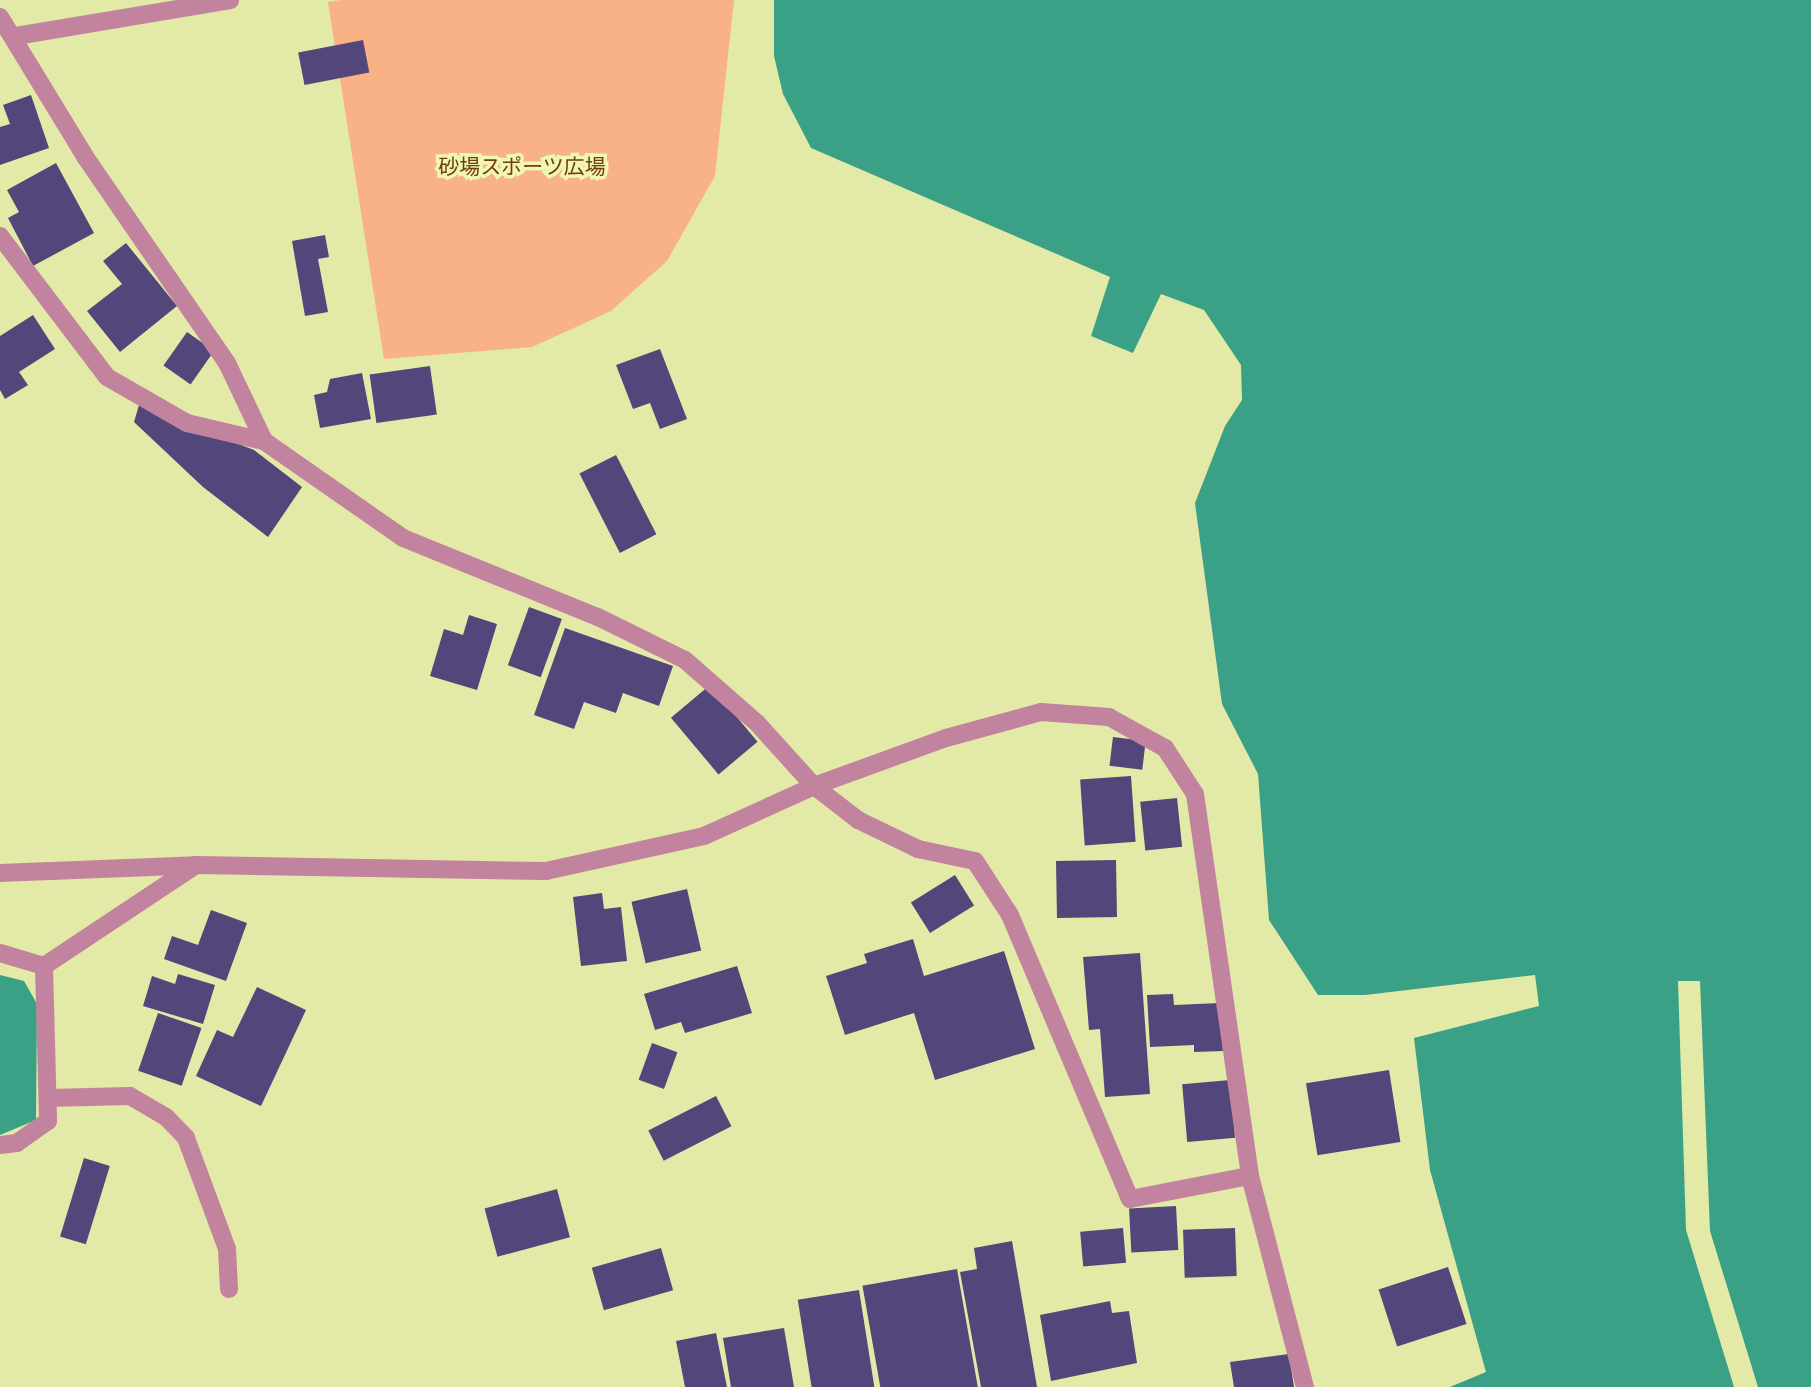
<!DOCTYPE html>
<html>
<head>
<meta charset="utf-8">
<style>
	body { margin:0 }
	#map { position:relative; width:1811px; height:1387px; overflow:hidden; background:#e3e9a6; font-family:Rubik,"Noto Sans JP",sans-serif }
	div>[style] { position:absolute }
	[style*='--x'] { left:calc(var(--x)*1px); top:calc(var(--y)*1px); width:calc(var(--w)*1px); rotate:calc(var(--a)*1deg) }
	.green>* { inset:0; background:#f9b286 }
	.water>* { inset:0; background:#3aa186 }
	.building>* { inset:0; background:#52467b; transform-origin:0 0 }
	.minor>* { height:18px; margin:-9px; padding:0 9px; transform-origin:9px; border-radius:9px; background:#c2839e }
	span { translate:-50% -50%; white-space:nowrap; text-align:center; line-height:1.15; -webkit-text-stroke:7px #f0f7b3; paint-order:stroke }
	.park-label { font-size:21px; color:#723a0f }
</style>
</head>
<body>
<div id="map">
	<div class="green">
		<i style="clip-path:polygon(341px 0,734px 0,715px 176px,667px 261px,611px 311px,532px 347px,384px 359px,328px 2px)"></i>
	</div>
	<div class="water">
		<i style="clip-path:polygon(774px 0,1811px 0,1811px 1387px,1758px 1387px,1710px 1231px,1700px 981px,1678px 981px,1686px 1230px,1734px 1387px,1450px 1387px,1486px 1372px,1430px 1170px,1414px 1038px,1539px 1006px,1535px 975px,1365px 995px,1318px 995px,1269px 920px,1258px 774px,1222px 704px,1195px 503px,1225px 426px,1242px 400px,1241px 365px,1204px 310px,1161px 294px,1133px 353px,1091px 336px,1110px 277px,811px 148px,783px 94px,774px 56px)"></i>
		<i style="clip-path:polygon(0 975px,24px 981px,37px 1004px,36px 1120px,0 1135px)"></i>
	</div>
	<div class="building">
		<i style="left:363px;top:40px;width:33px;height:66px;rotate:79deg"></i>
		<i style="clip-path:polygon(31px 95px,49px 148px,0 165px,0 127px,10px 124px,3px 105px)"></i>
		<i style="clip-path:polygon(56px 163px,94px 233px,33px 266px,8px 218px,19px 212px,7px 190px)"></i>
		<i style="clip-path:polygon(325px 235px,329px 257px,318px 259px,328px 312px,305px 316px,292px 241px)"></i>
		<i style="clip-path:polygon(126px 243px,177px 306px,120px 352px,87px 311px,122px 284px,103px 261px)"></i>
		<i style="clip-path:polygon(33px 315px,55px 349px,19px 372px,28px 385px,5px 399px,0 390px,0 336px)"></i>
		<i style="left:187px;top:332px;width:33px;height:41px;rotate:35deg"></i>
		<i style="clip-path:polygon(660px 349px,687px 419px,660px 429px,650px 403px,633px 409px,616px 365px)"></i>
		<i style="left:430px;top:366px;width:49px;height:61px;rotate:82deg"></i>
		<i style="clip-path:polygon(362px 373px,371px 419px,320px 428px,314px 395px,327px 392px,330px 379px)"></i>
		<i style="clip-path:polygon(139px 405px,254px 450px,302px 487px,268px 537px,203px 487px,134px 422px)"></i>
		<i style="left:616px;top:455px;width:89px;height:41px;rotate:63deg"></i>
		<i style="left:529px;top:607px;width:35px;height:62px;rotate:20deg"></i>
		<i style="clip-path:polygon(469px 615px,497px 624px,477px 690px,430px 676px,444px 629px,463px 635px)"></i>
		<i style="clip-path:polygon(565px 628px,673px 666px,659px 706px,623px 693px,616px 713px,584px 702px,574px 729px,534px 715px)"></i>
		<i style="left:710px;top:685px;width:74px;height:51px;rotate:50deg"></i>
		<i style="left:1113px;top:737px;width:33px;height:29px;rotate:7deg"></i>
		<i style="left:1131px;top:776px;width:66px;height:51px;rotate:86deg"></i>
		<i style="left:1177px;top:798px;width:49px;height:37px;rotate:84deg"></i>
		<i style="left:1116px;top:860px;width:57px;height:60px;rotate:89deg"></i>
		<i style="left:955px;top:875px;width:36px;height:52px;rotate:58deg"></i>
		<i style="left:687px;top:889px;width:63px;height:57px;rotate:77deg"></i>
		<i style="clip-path:polygon(602px 893px,604px 909px,621px 907px,627px 961px,581px 966px,573px 897px)"></i>
		<i style="clip-path:polygon(211px 910px,247px 923px,226px 981px,164px 959px,172px 936px,198px 945px)"></i>
		<i style="clip-path:polygon(913px 939px,924px 976px,1004px 951px,1035px 1049px,935px 1080px,914px 1013px,845px 1035px,826px 976px,867px 963px,864px 954px)"></i>
		<i style="clip-path:polygon(1140px 953px,1150px 1094px,1105px 1097px,1100px 1029px,1089px 1030px,1083px 957px)"></i>
		<i style="clip-path:polygon(737px 966px,752px 1013px,685px 1033px,681px 1022px,655px 1030px,644px 994px)"></i>
		<i style="clip-path:polygon(178px 974px,215px 985px,203px 1024px,143px 1006px,152px 976px,175px 984px)"></i>
		<i style="clip-path:polygon(257px 987px,306px 1010px,261px 1106px,196px 1076px,217px 1030px,233px 1037px)"></i>
		<i style="clip-path:polygon(1173px 994px,1174px 1005px,1220px 1003px,1223px 1051px,1194px 1052px,1194px 1045px,1150px 1047px,1147px 995px)"></i>
		<i style="left:158px;top:1013px;width:46px;height:61px;rotate:19deg"></i>
		<i style="left:652px;top:1043px;width:27px;height:39px;rotate:20deg"></i>
		<i style="left:1389px;top:1070px;width:73px;height:84px;rotate:81deg"></i>
		<i style="left:1230px;top:1080px;width:58px;height:48px;rotate:85deg"></i>
		<i style="left:716px;top:1096px;width:34px;height:76px;rotate:63deg"></i>
		<i style="left:84px;top:1158px;width:27px;height:82px;rotate:17deg"></i>
		<i style="left:557px;top:1189px;width:50px;height:75px;rotate:75deg"></i>
		<i style="left:1176px;top:1206px;width:44px;height:47px;rotate:87deg"></i>
		<i style="left:1123px;top:1228px;width:35px;height:43px;rotate:85deg"></i>
		<i style="left:1235px;top:1228px;width:48px;height:52px;rotate:88deg"></i>
		<i style="clip-path:polygon(1012px 1241px,1037px 1387px,981px 1387px,960px 1272px,977px 1269px,974px 1248px)"></i>
		<i style="left:661px;top:1248px;width:44px;height:72px;rotate:74deg"></i>
		<i style="left:1448px;top:1267px;width:60px;height:73px;rotate:72deg"></i>
		<i style="left:957px;top:1269px;width:120px;height:96px;rotate:80deg"></i>
		<i style="left:859px;top:1290px;width:98px;height:62px;rotate:81deg"></i>
		<i style="clip-path:polygon(1110px 1301px,1112px 1313px,1129px 1311px,1137px 1363px,1051px 1381px,1040px 1315px)"></i>
		<i style="clip-path:polygon(784px 1328px,794px 1387px,731px 1387px,723px 1338px)"></i>
		<i style="clip-path:polygon(716px 1333px,727px 1387px,685px 1387px,676px 1341px)"></i>
		<i style="clip-path:polygon(1289px 1354px,1294px 1387px,1234px 1387px,1230px 1362px)"></i>
	</div>
	<div class="minor">
		<i style="--x:0;--y:17;--w:165;--a:58.6"></i>
		<i style="--x:86;--y:158;--w:249;--a:55.5"></i>
		<i style="--x:227;--y:363;--w:86;--a:64.6"></i>
		<i style="--x:16;--y:36;--w:217;--a:-9.5"></i>
		<i style="--x:0;--y:236;--w:177;--a:52.8"></i>
		<i style="--x:107;--y:377;--w:92;--a:29.9"></i>
		<i style="--x:187;--y:423;--w:79;--a:13.2"></i>
		<i style="--x:264;--y:441;--w:169;--a:34.9"></i>
		<i style="--x:403;--y:538;--w:210;--a:22.1"></i>
		<i style="--x:598;--y:617;--w:97;--a:26.3"></i>
		<i style="--x:685;--y:660;--w:96;--a:41.2"></i>
		<i style="--x:757;--y:723;--w:85;--a:47.9"></i>
		<i style="--x:814;--y:786;--w:56;--a:37.7"></i>
		<i style="--x:858;--y:820;--w:67;--a:25.8"></i>
		<i style="--x:918;--y:849;--w:58;--a:11.9"></i>
		<i style="--x:975;--y:861;--w:64;--a:57.1"></i>
		<i style="--x:1010;--y:915;--w:308;--a:67.1"></i>
		<i style="--x:1130;--y:1199;--w:122;--a:-10.9"></i>
		<i style="--x:0;--y:873;--w:196;--a:-2.3"></i>
		<i style="--x:196;--y:865;--w:350;--a:1"></i>
		<i style="--x:546;--y:871;--w:162;--a:-12.5"></i>
		<i style="--x:704;--y:836;--w:121;--a:-24.4"></i>
		<i style="--x:814;--y:786;--w:140;--a:-20"></i>
		<i style="--x:946;--y:738;--w:98;--a:-15.3"></i>
		<i style="--x:1041;--y:712;--w:68;--a:4.2"></i>
		<i style="--x:1109;--y:717;--w:64;--a:29"></i>
		<i style="--x:1165;--y:748;--w:55;--a:56.9"></i>
		<i style="--x:1195;--y:794;--w:386;--a:81.8"></i>
		<i style="--x:1250;--y:1176;--w:218;--a:75.4"></i>
		<i style="--x:0;--y:953;--w:46;--a:16.5"></i>
		<i style="--x:44;--y:966;--w:155;--a:88.5"></i>
		<i style="--x:48;--y:1121;--w:38;--a:145"></i>
		<i style="--x:17;--y:1143;--w:17;--a:173"></i>
		<i style="--x:44;--y:966;--w:182;--a:-33.6"></i>
		<i style="--x:48;--y:1098;--w:82;--a:-1.4"></i>
		<i style="--x:130;--y:1096;--w:42;--a:30.3"></i>
		<i style="--x:166;--y:1117;--w:29;--a:46"></i>
		<i style="--x:186;--y:1138;--w:118;--a:69.7"></i>
		<i style="--x:227;--y:1249;--w:40;--a:87.1"></i>
	</div>
	<div class="park-label">
		<span style="left:522px;top:167px">砂場スポーツ広場</span>
	</div>
</div>
</body>
</html>
